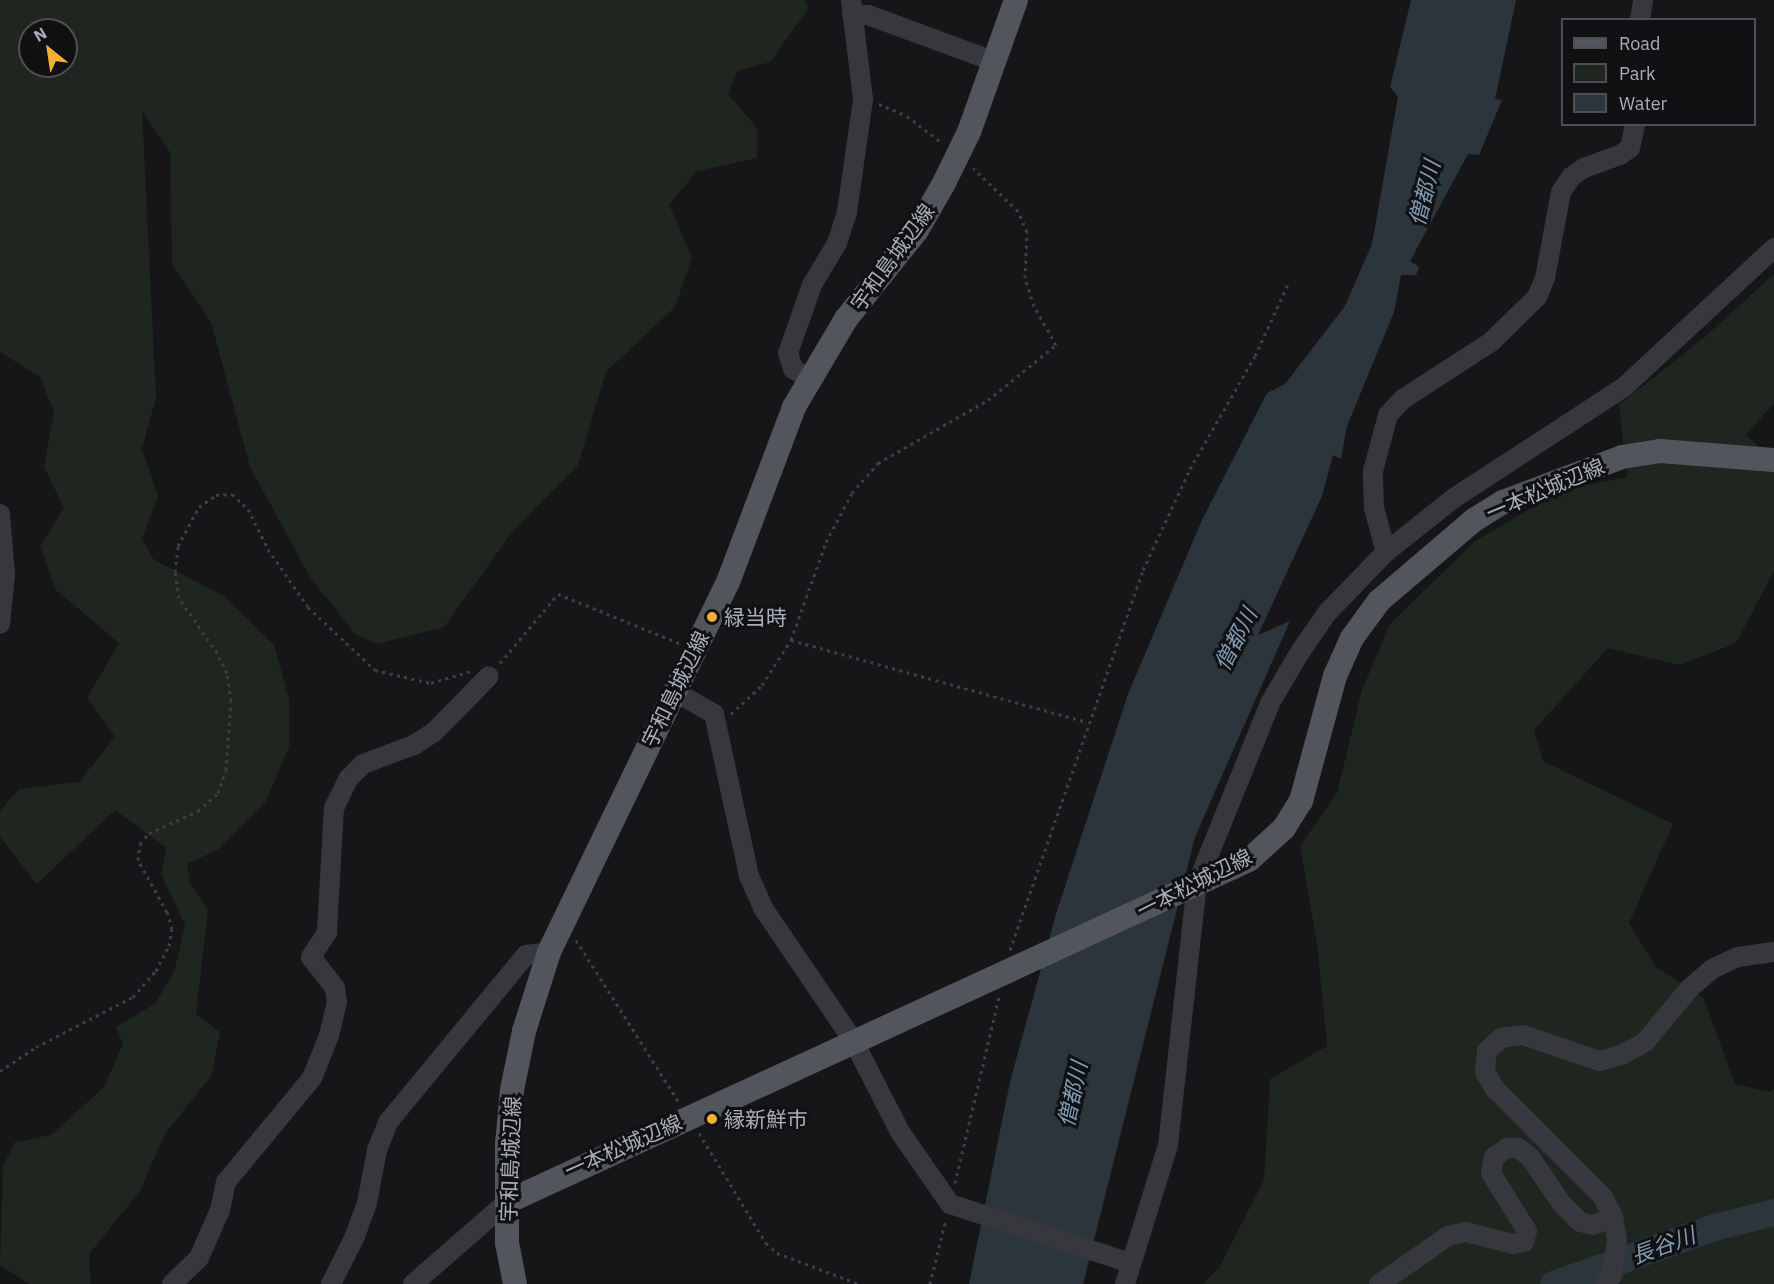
<!DOCTYPE html>
<html>
<head>
<meta charset="utf-8">
<style>
	body { margin:0 }
	#map { position:relative; width:1774px; height:1284px; overflow:hidden; background:#161618; font-family:"IBM Plex Sans","Noto Sans JP",sans-serif }
	div>[style] { position:absolute }
	[style*='--x'] { left:calc(var(--x)*1px); top:calc(var(--y)*1px); width:calc(var(--w)*1px); rotate:calc(var(--a)*1deg) }
	.green>* { inset:0; background:#1e261f }
	.water>* { inset:0; background:#2c353c }
	.river>* { height:27px; margin:-13.5px; padding:0 13.5px; transform-origin:13.5px; border-radius:13.5px; background:#2c353c }
	.path>* { height:3px; margin-top:-1.5px; transform-origin:0; background:repeating-linear-gradient(90deg,#3d3f44 0 3px,transparent 0 7.5px) }
	.minor>* { height:20px; margin:-10px; padding:0 10px; transform-origin:10px; border-radius:10px; background:#37383d }
	.major>* { height:24px; margin:-12px; padding:0 12px; transform-origin:12px; border-radius:12px; background:#53555c }
	.dots>* { width:16px; height:16px; translate:-50% -50%; box-sizing:border-box; border:3px solid #111113; border-radius:50% }
	span { translate:-50% -50%; white-space:nowrap; text-align:center; line-height:1.15; -webkit-text-stroke:6px #111113; paint-order:stroke }
	.street-label { font-size:21px; color:#a8adb8 }
	.poi-label { font-size:21px; color:#a8adb8 }
	.left { translate:0 -50%; text-align:left }
	.water-label { font-size:22px; color:#7f9bb3; font-style:italic }
	.legend { position:absolute; left:1561px; top:18px; width:195px; height:108px; box-sizing:border-box; background:#111113; border:2px solid #4d4f55; margin:0; padding:8px 10px; list-style:none; font-size:18px; color:#a8adb8 }
	.legend li { display:flex; align-items:center; gap:12px; height:30px }
	.legend b { width:30px; border:2px solid #4d4f55 }
	.north { position:absolute; left:18px; top:18px; width:60px; height:60px; box-sizing:border-box; background:#111113; border:2px solid #4d4f55; border-radius:50%; rotate:330deg; font-size:16px; font-weight:700; line-height:24px; text-align:center; color:#a8adb8 }
	.north::after { content:''; display:block; margin:auto; width:21px; height:27px; background:#f2b134; clip-path:polygon(50% 0,100% 100%,50% 72%,0 100%) }
</style>
</head>
<body>
<div id="map">
	<div class="green">
		<i style="clip-path:polygon(evenodd,0 0,805px 0,809px 8px,770px 62px,738px 71px,728px 94px,757px 128px,757px 158px,697px 171px,669px 205px,692px 257px,675px 307px,606px 372px,578px 465px,513px 531px,444px 627px,377px 644px,355px 634px,310px 577px,250px 467px,211px 322px,172px 264px,170px 152px,142px 111px,156px 397px,142px 449px,158px 496px,142px 539px,154px 560px,224px 596px,274px 645px,289px 699px,289px 747px,266px 801px,217px 850px,187px 864px,190px 883px,208px 910px,196px 1014px,220px 1032px,212px 1075px,165px 1134px,140px 1191px,89px 1254px,91px 1284px,29px 1284px,0 1265px,3px 1166px,15px 1142px,51px 1135px,104px 1087px,123px 1044px,116px 1027px,155px 1004px,174px 972px,185px 925px,161px 874px,166px 848px,115px 810px,37px 884px,0 837px,0 811px,19px 789px,79px 782px,115px 737px,87px 698px,119px 643px,56px 590px,40px 546px,64px 508px,44px 467px,54px 412px,40px 377px,0 352px,0 0,30px 30px,66px 30px,66px 66px,30px 66px,30px 30px)"></i>
		<i style="clip-path:polygon(1774px 274px,1774px 403px,1746px 435px,1774px 461px,1774px 571px,1736px 643px,1680px 665px,1608px 648px,1534px 730px,1543px 761px,1673px 824px,1629px 923px,1656px 967px,1703px 997px,1735px 1084px,1771px 1092px,1774px 1089px,1774px 1284px,1202px 1284px,1219px 1268px,1264px 1180px,1270px 1079px,1327px 1046px,1317px 943px,1300px 846px,1337px 793px,1362px 690px,1390px 624px,1475px 541px,1565px 489px,1627px 477px,1619px 405px,1706px 336px)"></i>
	</div>
	<div class="water">
		<i style="clip-path:polygon(1411px 0,1516px 0,1495px 99px,1502px 100px,1479px 155px,1468px 154px,1410px 261px,1419px 267px,1416px 275px,1401px 275px,1394px 312px,1347px 426px,1341px 459px,1333px 455px,1322px 496px,1258px 635px,1290px 621px,1195px 837px,1083px 1284px,969px 1284px,1010px 1082px,1056px 914px,1128px 694px,1202px 520px,1267px 393px,1285px 384px,1345px 306px,1372px 244px,1398px 97px,1390px 87px)"></i>
	</div>
	<div class="river">
		<i style="--x:1553;--y:1284;--w:171;--a:-19.5"></i>
		<i style="--x:1714;--y:1227;--w:62;--a:-14"></i>
	</div>
	<div class="path">
		<i style="--x:879;--y:104;--w:30;--a:23"></i>
		<i style="--x:907;--y:116;--w:44;--a:37.6"></i>
		<i style="--x:791;--y:640;--w:307;--a:15.5"></i>
		<i style="--x:500;--y:663;--w:90;--a:-50"></i>
		<i style="--x:558;--y:594;--w:131;--a:22"></i>
		<i style="--x:731;--y:714;--w:42;--a:-43.1"></i>
		<i style="--x:762;--y:685;--w:54;--a:-57.2"></i>
		<i style="--x:791;--y:640;--w:104;--a:-70.3"></i>
		<i style="--x:826;--y:542;--w:55;--a:-62"></i>
		<i style="--x:852;--y:493;--w:40;--a:-49"></i>
		<i style="--x:878;--y:463;--w:127;--a:-29.8"></i>
		<i style="--x:988;--y:400;--w:87;--a:-39"></i>
		<i style="--x:1056;--y:345;--w:45;--a:-119.4"></i>
		<i style="--x:1034;--y:306;--w:29;--a:-108"></i>
		<i style="--x:1025;--y:278;--w:46;--a:-87.5"></i>
		<i style="--x:1027;--y:232;--w:23;--a:-113"></i>
		<i style="--x:1018;--y:211;--w:62;--a:-136.3"></i>
		<i style="--x:576;--y:940;--w:192;--a:57.6"></i>
		<i style="--x:1010;--y:950;--w:403;--a:-70.7"></i>
		<i style="--x:1143;--y:570;--w:111;--a:-65"></i>
		<i style="--x:1190;--y:469;--w:130;--a:-60.1"></i>
		<i style="--x:1255;--y:356;--w:79;--a:-65.4"></i>
		<i style="--x:0;--y:1071;--w:43;--a:-33.7"></i>
		<i style="--x:36;--y:1047;--w:109;--a:-27.3"></i>
		<i style="--x:133;--y:997;--w:35;--a:-49"></i>
		<i style="--x:156;--y:971;--w:28;--a:-63"></i>
		<i style="--x:169;--y:946;--w:17;--a:-80"></i>
		<i style="--x:172;--y:929;--w:18;--a:-106"></i>
		<i style="--x:167;--y:912;--w:60;--a:-119.1"></i>
		<i style="--x:138;--y:860;--w:16;--a:-83"></i>
		<i style="--x:140;--y:844;--w:14;--a:-51"></i>
		<i style="--x:149;--y:833;--w:54;--a:-24.2"></i>
		<i style="--x:198;--y:811;--w:27;--a:-42"></i>
		<i style="--x:218;--y:793;--w:24;--a:-71"></i>
		<i style="--x:226;--y:770;--w:69;--a:-85.9"></i>
		<i style="--x:231;--y:701;--w:28;--a:-98"></i>
		<i style="--x:227;--y:673;--w:22;--a:-117"></i>
		<i style="--x:217;--y:653;--w:67;--a:-124.6"></i>
		<i style="--x:179;--y:598;--w:26;--a:-99"></i>
		<i style="--x:175;--y:572;--w:26;--a:-83"></i>
		<i style="--x:178;--y:546;--w:44;--a:-61.7"></i>
		<i style="--x:199;--y:507;--w:21;--a:-35"></i>
		<i style="--x:216;--y:495;--w:16;--a:-4"></i>
		<i style="--x:232;--y:494;--w:22;--a:43"></i>
		<i style="--x:248;--y:509;--w:45;--a:63.4"></i>
		<i style="--x:268;--y:549;--w:70;--a:55.4"></i>
		<i style="--x:308;--y:607;--w:92;--a:43.2"></i>
		<i style="--x:375;--y:670;--w:57;--a:13.1"></i>
		<i style="--x:431;--y:683;--w:42;--a:-16.7"></i>
		<i style="--x:699;--y:1133;--w:129;--a:58.7"></i>
		<i style="--x:766;--y:1243;--w:15;--a:42"></i>
		<i style="--x:777;--y:1253;--w:88;--a:20.7"></i>
		<i style="--x:955;--y:1183;--w:191;--a:-76.7"></i>
		<i style="--x:930;--y:1284;--w:67;--a:-76.2"></i>
	</div>
	<div class="minor">
		<i style="--x:852;--y:14;--w:16;--a:4"></i>
		<i style="--x:868;--y:15;--w:133;--a:20.2"></i>
		<i style="--x:1640;--y:20;--w:20;--a:-81"></i>
		<i style="--x:809;--y:378;--w:18;--a:-151"></i>
		<i style="--x:793;--y:369;--w:17;--a:-107"></i>
		<i style="--x:788;--y:353;--w:72;--a:-70.6"></i>
		<i style="--x:812;--y:285;--w:49;--a:-59.2"></i>
		<i style="--x:837;--y:243;--w:33;--a:-72"></i>
		<i style="--x:847;--y:212;--w:114;--a:-81.9"></i>
		<i style="--x:863;--y:99;--w:100;--a:-96.9"></i>
		<i style="--x:0;--y:514;--w:60;--a:85.2"></i>
		<i style="--x:5;--y:574;--w:50;--a:95.7"></i>
		<i style="--x:1386;--y:552;--w:46;--a:-105.3"></i>
		<i style="--x:1374;--y:508;--w:37;--a:-92"></i>
		<i style="--x:1373;--y:471;--w:58;--a:-75"></i>
		<i style="--x:1388;--y:415;--w:22;--a:-47"></i>
		<i style="--x:1403;--y:399;--w:105;--a:-32.9"></i>
		<i style="--x:1491;--y:342;--w:64;--a:-44.4"></i>
		<i style="--x:1537;--y:297;--w:21;--a:-67"></i>
		<i style="--x:1545;--y:278;--w:87;--a:-79.5"></i>
		<i style="--x:1561;--y:192;--w:18;--a:-56"></i>
		<i style="--x:1571;--y:177;--w:16;--a:-35"></i>
		<i style="--x:1584;--y:168;--w:38;--a:-20"></i>
		<i style="--x:1620;--y:155;--w:12;--a:-35"></i>
		<i style="--x:1630;--y:148;--w:25;--a:-78"></i>
		<i style="--x:674;--y:691;--w:46;--a:29.9"></i>
		<i style="--x:714;--y:714;--w:166;--a:77.8"></i>
		<i style="--x:749;--y:876;--w:35;--a:66"></i>
		<i style="--x:763;--y:908;--w:162;--a:55.8"></i>
		<i style="--x:854;--y:1042;--w:101;--a:62.9"></i>
		<i style="--x:900;--y:1132;--w:88;--a:55.2"></i>
		<i style="--x:950;--y:1204;--w:189;--a:18.1"></i>
		<i style="--x:172;--y:1284;--w:37;--a:-44"></i>
		<i style="--x:199;--y:1258;--w:52;--a:-66.4"></i>
		<i style="--x:220;--y:1210;--w:29;--a:-78"></i>
		<i style="--x:226;--y:1182;--w:135;--a:-50.4"></i>
		<i style="--x:312;--y:1078;--w:45;--a:-68"></i>
		<i style="--x:329;--y:1036;--w:35;--a:-77"></i>
		<i style="--x:337;--y:1002;--w:14;--a:-98"></i>
		<i style="--x:335;--y:988;--w:39;--a:-128"></i>
		<i style="--x:311;--y:957;--w:30;--a:-57"></i>
		<i style="--x:327;--y:932;--w:124;--a:-86.8"></i>
		<i style="--x:334;--y:808;--w:32;--a:-64"></i>
		<i style="--x:348;--y:779;--w:21;--a:-45"></i>
		<i style="--x:363;--y:764;--w:54;--a:-20.4"></i>
		<i style="--x:414;--y:745;--w:24;--a:-33"></i>
		<i style="--x:434;--y:732;--w:78;--a:-45.5"></i>
		<i style="--x:331;--y:1284;--w:54;--a:-63.4"></i>
		<i style="--x:355;--y:1236;--w:35;--a:-70"></i>
		<i style="--x:367;--y:1203;--w:54;--a:-79.3"></i>
		<i style="--x:377;--y:1150;--w:31;--a:-68"></i>
		<i style="--x:389;--y:1121;--w:215;--a:-50.5"></i>
		<i style="--x:526;--y:955;--w:23;--a:-7"></i>
		<i style="--x:413;--y:1284;--w:125;--a:-41.1"></i>
		<i style="--x:1125;--y:1284;--w:145;--a:-72.8"></i>
		<i style="--x:1168;--y:1145;--w:263;--a:-83.7"></i>
		<i style="--x:1197;--y:884;--w:195;--a:-68"></i>
		<i style="--x:1270;--y:703;--w:59;--a:-59.5"></i>
		<i style="--x:1300;--y:652;--w:47;--a:-55.3"></i>
		<i style="--x:1327;--y:613;--w:85;--a:-46"></i>
		<i style="--x:1386;--y:552;--w:87;--a:-38.5"></i>
		<i style="--x:1454;--y:498;--w:202;--a:-33.1"></i>
		<i style="--x:1623;--y:388;--w:206;--a:-42.8"></i>
		<i style="--x:1379;--y:1284;--w:84;--a:-34.8"></i>
		<i style="--x:1448;--y:1236;--w:18;--a:-13"></i>
		<i style="--x:1466;--y:1232;--w:49;--a:14.3"></i>
		<i style="--x:1513;--y:1244;--w:11;--a:-10"></i>
		<i style="--x:1524;--y:1242;--w:11;--a:-75"></i>
		<i style="--x:1527;--y:1231;--w:68;--a:-121.8"></i>
		<i style="--x:1491;--y:1173;--w:16;--a:-79"></i>
		<i style="--x:1494;--y:1157;--w:16;--a:-35"></i>
		<i style="--x:1507;--y:1148;--w:11;--a:0"></i>
		<i style="--x:1518;--y:1148;--w:15;--a:37"></i>
		<i style="--x:1530;--y:1157;--w:57;--a:55.8"></i>
		<i style="--x:1562;--y:1204;--w:25;--a:45"></i>
		<i style="--x:1580;--y:1222;--w:14;--a:12"></i>
		<i style="--x:1594;--y:1225;--w:21;--a:-23"></i>
		<i style="--x:1605;--y:1284;--w:11;--a:-52"></i>
		<i style="--x:1612;--y:1275;--w:34;--a:-82"></i>
		<i style="--x:1617;--y:1241;--w:24;--a:-99"></i>
		<i style="--x:1613;--y:1217;--w:22;--a:-117"></i>
		<i style="--x:1603;--y:1197;--w:153;--a:-135"></i>
		<i style="--x:1495;--y:1089;--w:20;--a:-120"></i>
		<i style="--x:1485;--y:1072;--w:21;--a:-85"></i>
		<i style="--x:1487;--y:1051;--w:19;--a:-43"></i>
		<i style="--x:1501;--y:1038;--w:22;--a:-8"></i>
		<i style="--x:1523;--y:1035;--w:81;--a:18.7"></i>
		<i style="--x:1600;--y:1061;--w:22;--a:-16"></i>
		<i style="--x:1621;--y:1055;--w:27;--a:-28"></i>
		<i style="--x:1645;--y:1042;--w:69;--a:-50.3"></i>
		<i style="--x:1689;--y:989;--w:30;--a:-41"></i>
		<i style="--x:1712;--y:969;--w:29;--a:-25"></i>
		<i style="--x:1738;--y:957;--w:36;--a:-8"></i>
	</div>
	<div class="major">
		<i style="--x:507;--y:1202;--w:817;--a:-24.75"></i>
		<i style="--x:1249;--y:860;--w:47;--a:-42.4"></i>
		<i style="--x:1284;--y:828;--w:32;--a:-58"></i>
		<i style="--x:1301;--y:801;--w:130;--a:-74.8"></i>
		<i style="--x:1335;--y:676;--w:42;--a:-65.9"></i>
		<i style="--x:1352;--y:638;--w:46;--a:-53.9"></i>
		<i style="--x:1379;--y:601;--w:125;--a:-40.5"></i>
		<i style="--x:1474;--y:520;--w:34;--a:-32"></i>
		<i style="--x:1503;--y:502;--w:127;--a:-20.7"></i>
		<i style="--x:1622;--y:457;--w:38;--a:-9"></i>
		<i style="--x:1660;--y:451;--w:114;--a:4.5"></i>
		<i style="--x:515;--y:1284;--w:42;--a:-101"></i>
		<i style="--x:507;--y:1243;--w:99;--a:-90"></i>
		<i style="--x:507;--y:1144;--w:54;--a:-84.7"></i>
		<i style="--x:512;--y:1090;--w:60;--a:-78.5"></i>
		<i style="--x:524;--y:1031;--w:83;--a:-72.4"></i>
		<i style="--x:549;--y:952;--w:411;--a:-64.2"></i>
		<i style="--x:728;--y:582;--w:187;--a:-69.3"></i>
		<i style="--x:794;--y:407;--w:102;--a:-59.4"></i>
		<i style="--x:846;--y:319;--w:114;--a:-51.4"></i>
		<i style="--x:917;--y:230;--w:54;--a:-60.1"></i>
		<i style="--x:944;--y:183;--w:57;--a:-63.9"></i>
		<i style="--x:969;--y:132;--w:140;--a:-70.4"></i>
	</div>
	<div class="dots">
		<i style="left:712px;top:617px;background:#f2b134"></i>
		<i style="left:712px;top:1119px;background:#f2b134"></i>
	</div>
	<div class="street-label">
		<span style="left:892px;top:257px;rotate:-54deg">宇和島城辺線</span>
		<span style="left:1545px;top:489px;rotate:-23deg">一本松城辺線</span>
		<span style="left:675px;top:689px;rotate:-64deg">宇和島城辺線</span>
		<span style="left:1194px;top:883px;rotate:-27deg">一本松城辺線</span>
		<span style="left:623px;top:1146px;rotate:-24deg">一本松城辺線</span>
		<span style="left:510px;top:1159px;rotate:-88deg">宇和島城辺線</span>
	</div>
	<div class="poi-label">
		<span class="left" style="left:724px;top:617px">緑当時</span>
		<span class="left" style="left:724px;top:1119px">縁新鮮市</span>
	</div>
	<div class="water-label">
		<span style="left:1424px;top:193px;rotate:-76deg">僧都川</span>
		<span style="left:1235px;top:639px;rotate:-63deg">僧都川</span>
		<span style="left:1072px;top:1094px;rotate:-78deg">僧都川</span>
		<span style="left:1663px;top:1245px;rotate:-20deg">長谷川</span>
	</div>
	<ul class="legend">
	<li><b style="height:8px;background:#53555c"></b>Road</li>
	<li><b style="height:16px;background:#1e261f"></b>Park</li>
	<li><b style="height:16px;background:#2c353c"></b>Water</li>
	</ul>
	<div class="north">N</div>
</div>
</body>
</html>
